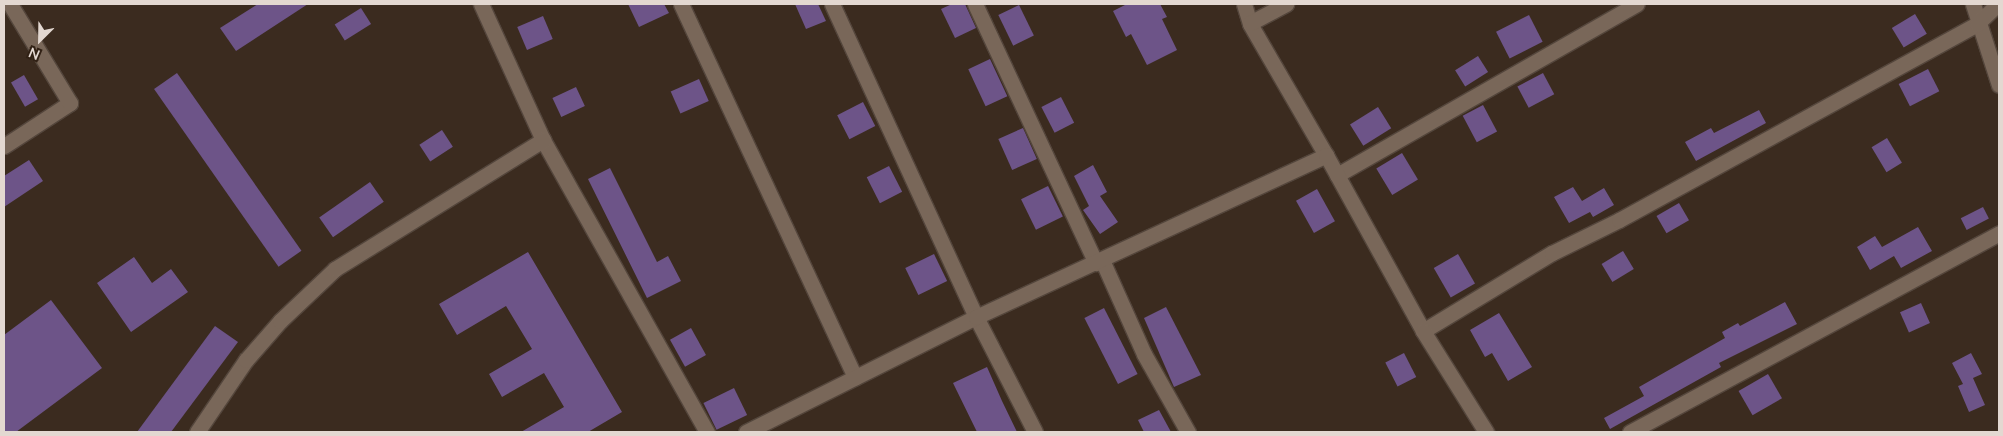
<!DOCTYPE html>
<html>
<head>
<meta charset="utf-8">
<style>
	body { margin:0 }
	#map { position:relative; width:2003px; height:436px; overflow:hidden; background:#3b2b1f; font-family:Mulish,sans-serif }
	div>[style] { position:absolute }
	[style*='--x'] { left:calc(var(--x)*1px); top:calc(var(--y)*1px); width:calc(var(--w)*1px); rotate:calc(var(--a)*1deg) }
	.building>* { inset:0; background:#6d5488; transform-origin:0 0 }
	.roads { filter:drop-shadow(1px 0 #54463c) drop-shadow(-1px 0 #54463c) drop-shadow(0 1px #54463c) drop-shadow(0 -1px #54463c) }
	.street>* { height:15px; margin:-7.5px; padding:0 7.5px; transform-origin:7.5px; border-radius:7.5px; background:#796759 }
	span { translate:-50% -50%; white-space:nowrap; text-align:center; line-height:1.15; -webkit-text-stroke:4px #312115; paint-order:stroke }
	.frame { position:absolute; inset:0; border:5px solid #e3d8d1; pointer-events:none }
	.north { position:absolute; left:15px; top:15px; width:50px; height:50px; -webkit-text-stroke:4px #312115; paint-order:stroke; rotate:203deg; font-size:14px; font-weight:700; line-height:20px; text-align:center; color:#e3d8d1 }
	.north::after { content:''; display:block; margin:auto; width:18px; height:22px; background:#e3d8d1; clip-path:polygon(50% 0,100% 100%,50% 72%,0 100%) }
</style>
</head>
<body>
<div id="map">
	<div class="building">
		<i style="clip-path:polygon(258px 4px,308px 4px,236px 51px,220px 28px)"></i>
		<i style="clip-path:polygon(628px 4px,664px 4px,669px 13px,639px 27px)"></i>
		<i style="clip-path:polygon(795px 4px,818px 4px,826px 21px,806px 29px)"></i>
		<i style="clip-path:polygon(952px 4px,965px 4px,976px 28px,955px 38px,941px 9px)"></i>
		<i style="clip-path:polygon(1127px 4px,1160px 4px,1167px 17px,1162px 19px,1177px 50px,1147px 65px,1131px 34px,1126px 37px,1113px 11px)"></i>
		<i style="left:1019px;top:5px;width:34px;height:23px;rotate:64deg"></i>
		<i style="left:361px;top:8px;width:19px;height:31px;rotate:58deg"></i>
		<i style="left:1915px;top:14px;width:23px;height:27px;rotate:59deg"></i>
		<i style="left:1529px;top:15px;width:30px;height:37px;rotate:63deg"></i>
		<i style="left:543px;top:16px;width:25px;height:28px;rotate:67deg"></i>
		<i style="left:1478px;top:56px;width:19px;height:27px;rotate:58deg"></i>
		<i style="left:990px;top:59px;width:41px;height:24px;rotate:65deg"></i>
		<i style="left:1928px;top:69px;width:25px;height:33px;rotate:63deg"></i>
		<i style="left:177px;top:73px;width:217px;height:28px;rotate:55deg"></i>
		<i style="left:1543px;top:73px;width:24px;height:29px;rotate:62deg"></i>
		<i style="left:24px;top:75px;width:28px;height:15px;rotate:60deg"></i>
		<i style="left:699px;top:79px;width:24px;height:31px;rotate:66deg"></i>
		<i style="left:576px;top:87px;width:21px;height:26px;rotate:65deg"></i>
		<i style="left:1061px;top:97px;width:29px;height:22px;rotate:63deg"></i>
		<i style="left:863px;top:102px;width:27px;height:29px;rotate:63deg"></i>
		<i style="left:1483px;top:105px;width:30px;height:23px;rotate:62deg"></i>
		<i style="left:1378px;top:107px;width:25px;height:33px;rotate:58deg"></i>
		<i style="clip-path:polygon(1759px 110px,1766px 123px,1696px 161px,1685px 142px,1711px 128px,1714px 133px)"></i>
		<i style="left:1023px;top:128px;width:34px;height:27px;rotate:66deg"></i>
		<i style="left:442px;top:130px;width:20px;height:27px;rotate:57deg"></i>
		<i style="left:1887px;top:138px;width:29px;height:18px;rotate:59deg"></i>
		<i style="left:1402px;top:153px;width:31px;height:30px;rotate:59deg"></i>
		<i style="clip-path:polygon(29px 160px,43px 181px,4px 207px,4px 176px)"></i>
		<i style="clip-path:polygon(1093px 165px,1107px 192px,1100px 196px,1118px 222px,1100px 234px,1083px 210px,1089px 206px,1074px 176px)"></i>
		<i style="left:889px;top:166px;width:29px;height:25px;rotate:63deg"></i>
		<i style="clip-path:polygon(610px 168px,657px 262px,668px 256px,681px 281px,647px 298px,588px 179px)"></i>
		<i style="left:370px;top:182px;width:24px;height:62px;rotate:55deg"></i>
		<i style="left:1048px;top:186px;width:34px;height:30px;rotate:64deg"></i>
		<i style="clip-path:polygon(1573px 187px,1582px 201px,1604px 188px,1614px 205px,1593px 217px,1590px 212px,1569px 223px,1554px 197px)"></i>
		<i style="left:1317px;top:189px;width:37px;height:24px;rotate:61deg"></i>
		<i style="left:1679px;top:203px;width:20px;height:26px;rotate:60deg"></i>
		<i style="left:1983px;top:207px;width:13px;height:25px;rotate:63deg"></i>
		<i style="clip-path:polygon(1918px 227px,1932px 251px,1901px 268px,1894px 256px,1870px 270px,1857px 247px,1875px 236px,1882px 247px)"></i>
		<i style="left:1623px;top:251px;width:21px;height:25px;rotate:59deg"></i>
		<i style="clip-path:polygon(528px 252px,622px 412px,588px 432px,521px 432px,564px 407px,544px 373px,502px 397px,489px 374px,532px 349px,506px 306px,457px 335px,439px 304px)"></i>
		<i style="left:934px;top:254px;width:30px;height:32px;rotate:64deg"></i>
		<i style="left:1458px;top:254px;width:34px;height:28px;rotate:60deg"></i>
		<i style="clip-path:polygon(134px 257px,152px 283px,171px 269px,188px 292px,131px 332px,97px 283px)"></i>
		<i style="clip-path:polygon(51px 300px,102px 368px,16px 432px,4px 432px,4px 335px)"></i>
		<i style="clip-path:polygon(1785px 302px,1797px 324px,1719px 363px,1721px 367px,1610px 429px,1604px 418px,1644px 396px,1639px 387px,1725px 338px,1722px 332px,1738px 323px,1740px 326px)"></i>
		<i style="left:1921px;top:303px;width:22px;height:23px;rotate:66deg"></i>
		<i style="clip-path:polygon(1166px 307px,1201px 375px,1174px 387px,1144px 318px)"></i>
		<i style="left:1104px;top:308px;width:74px;height:22px;rotate:63deg"></i>
		<i style="clip-path:polygon(1499px 313px,1532px 367px,1508px 381px,1492px 353px,1485px 357px,1470px 330px)"></i>
		<i style="clip-path:polygon(215px 326px,238px 342px,171px 432px,137px 432px)"></i>
		<i style="left:691px;top:328px;width:31px;height:24px;rotate:61deg"></i>
		<i style="left:1404px;top:353px;width:27px;height:21px;rotate:63deg"></i>
		<i style="clip-path:polygon(1971px 353px,1982px 374px,1973px 378px,1985px 405px,1969px 412px,1958px 386px,1963px 384px,1952px 363px)"></i>
		<i style="clip-path:polygon(987px 367px,1002px 401px,1017px 432px,977px 432px,953px 383px)"></i>
		<i style="left:1768px;top:374px;width:28px;height:34px;rotate:60deg"></i>
		<i style="left:734px;top:388px;width:30px;height:34px;rotate:64deg"></i>
		<i style="clip-path:polygon(1159px 410px,1171px 432px,1144px 432px,1138px 420px)"></i>
	</div>
	<div class="roads">
		<div class="street">
			<i style="--x:481;--y:4;--w:149;--a:65.5"></i>
			<i style="--x:543;--y:140;--w:335;--a:60.7"></i>
			<i style="--x:681;--y:4;--w:412;--a:65"></i>
			<i style="--x:832;--y:4;--w:345;--a:65.3"></i>
			<i style="--x:976;--y:317;--w:129;--a:62.8"></i>
			<i style="--x:975;--y:4;--w:286;--a:65"></i>
			<i style="--x:1244;--y:4;--w:21;--a:73"></i>
			<i style="--x:1250;--y:24;--w:151;--a:59.9"></i>
			<i style="--x:1973;--y:4;--w:85;--a:72.2"></i>
			<i style="--x:1250;--y:23;--w:41;--a:-27.8"></i>
			<i style="--x:4;--y:146;--w:79;--a:-33.1"></i>
			<i style="--x:70;--y:103;--w:116;--a:-121.2"></i>
			<i style="--x:1337;--y:175;--w:345;--a:-29.7"></i>
			<i style="--x:1102;--y:260;--w:103;--a:65.9"></i>
			<i style="--x:1144;--y:354;--w:90;--a:60.6"></i>
			<i style="--x:1423;--y:331;--w:151;--a:-31.2"></i>
			<i style="--x:1552;--y:253;--w:75;--a:-26.2"></i>
			<i style="--x:1619;--y:220;--w:408;--a:-28.7"></i>
			<i style="--x:1977;--y:24;--w:29;--a:-44"></i>
			<i style="--x:197;--y:432;--w:87;--a:-55.8"></i>
			<i style="--x:246;--y:360;--w:52;--a:-48.9"></i>
			<i style="--x:280;--y:321;--w:76;--a:-43.4"></i>
			<i style="--x:335;--y:269;--w:245;--a:-31.8"></i>
			<i style="--x:746;--y:432;--w:257;--a:-26.6"></i>
			<i style="--x:976;--y:317;--w:386;--a:-24.8"></i>
			<i style="--x:1326;--y:155;--w:201;--a:61.1"></i>
			<i style="--x:1423;--y:331;--w:119;--a:58"></i>
			<i style="--x:1630;--y:432;--w:419;--a:-28.3"></i>
		</div>
	</div>
	<div class="frame"></div>
	<div class="north">N</div>
</div>
</body>
</html>
